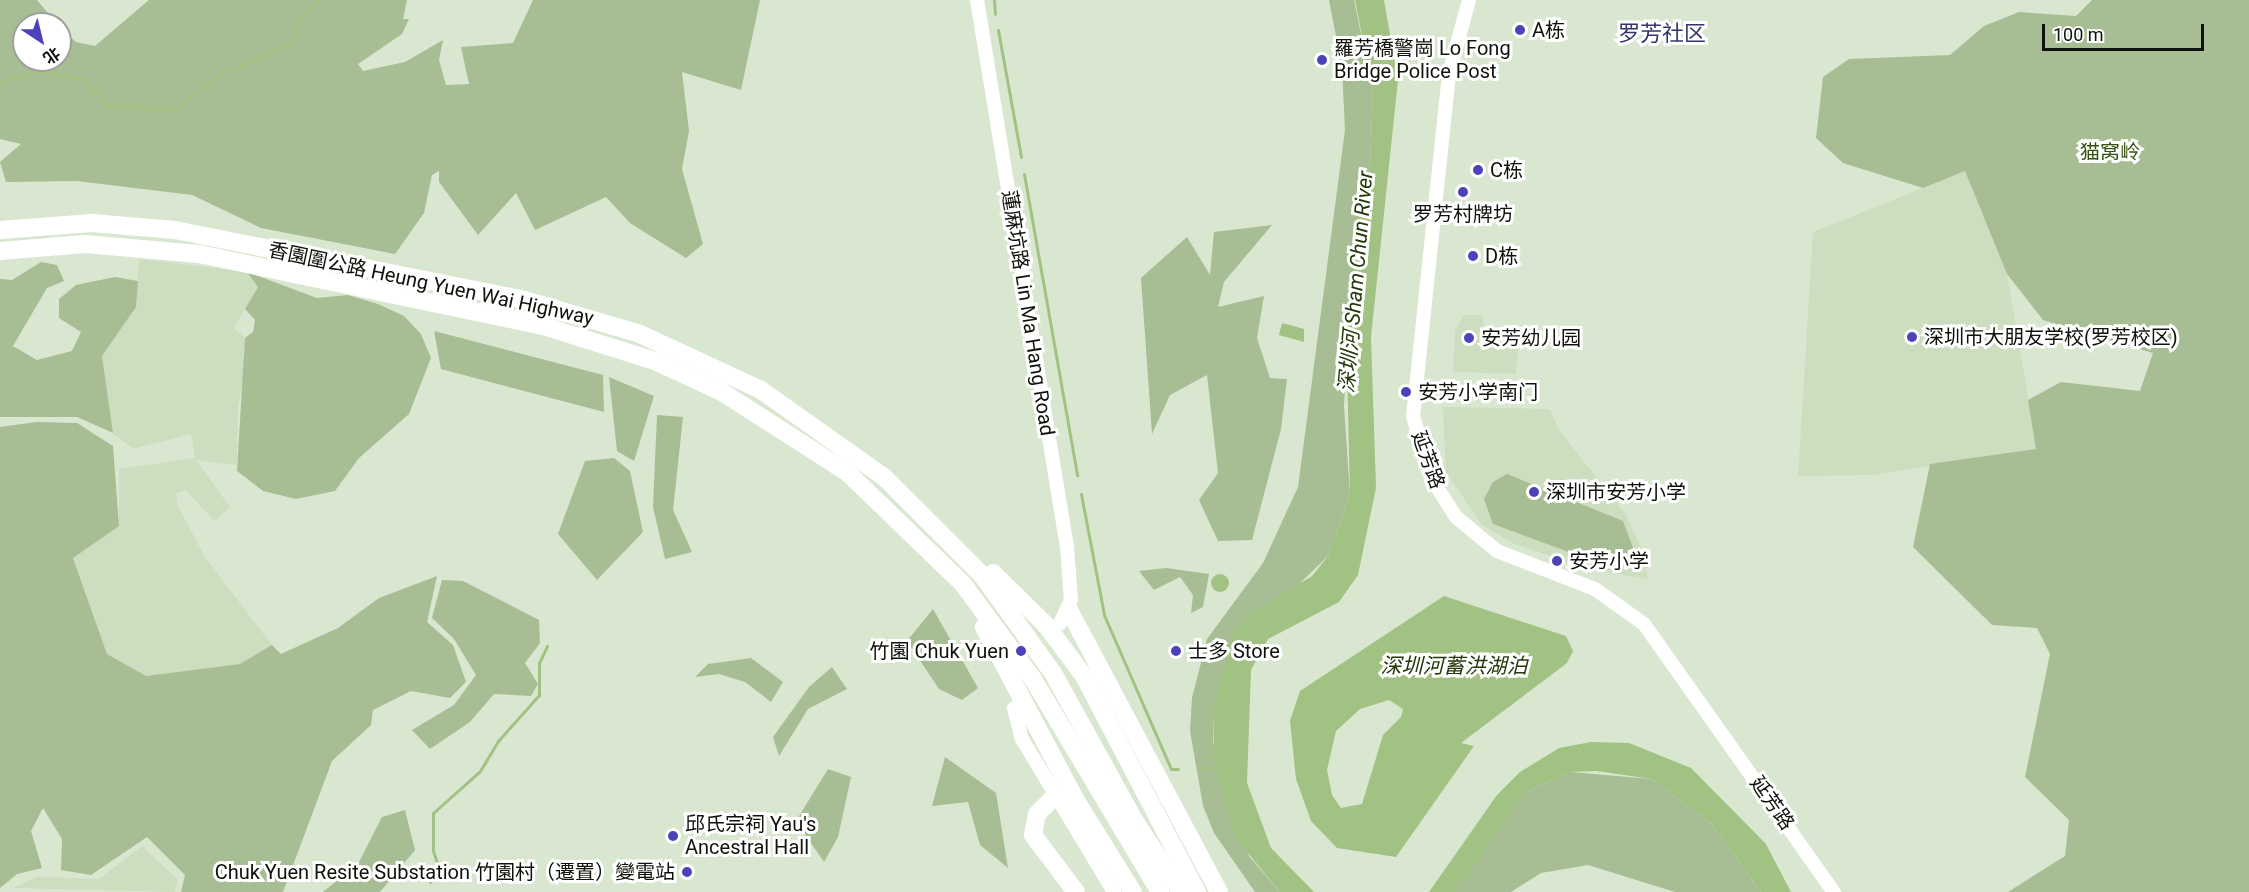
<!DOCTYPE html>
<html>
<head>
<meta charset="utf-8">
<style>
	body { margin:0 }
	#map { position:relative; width:2249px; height:892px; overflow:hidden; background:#dae7d0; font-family:Roboto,"Noto Sans SC",sans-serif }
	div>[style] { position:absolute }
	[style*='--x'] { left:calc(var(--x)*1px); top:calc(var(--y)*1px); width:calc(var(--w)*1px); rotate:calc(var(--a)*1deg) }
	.built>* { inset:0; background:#cdddbf }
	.green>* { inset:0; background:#a7bd93 }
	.water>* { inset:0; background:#a1c283 }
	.round { border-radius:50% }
	.stream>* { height:3px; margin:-1.5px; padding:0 1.5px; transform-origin:1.5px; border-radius:1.5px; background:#a1c283 }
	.secondary>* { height:14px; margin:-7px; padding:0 7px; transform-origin:7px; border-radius:7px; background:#fff }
	.highway>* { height:18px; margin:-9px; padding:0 9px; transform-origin:9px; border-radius:9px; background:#fff }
	.dots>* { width:16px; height:16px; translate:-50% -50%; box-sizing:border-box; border:3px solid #fff; border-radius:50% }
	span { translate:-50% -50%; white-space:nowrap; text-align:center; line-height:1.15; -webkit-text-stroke:6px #fff; paint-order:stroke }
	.poi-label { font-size:20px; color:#0e120b }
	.left { translate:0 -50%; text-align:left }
	.right { translate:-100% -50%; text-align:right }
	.park-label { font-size:20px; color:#35520e }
	.street-label { font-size:20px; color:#0e120b }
	.water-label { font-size:21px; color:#24380a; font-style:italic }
	.quarter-label { font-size:22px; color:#33336e }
	.north { position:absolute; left:12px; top:12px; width:60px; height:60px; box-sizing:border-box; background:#fff; border:2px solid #9fa09d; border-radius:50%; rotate:145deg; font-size:16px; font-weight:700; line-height:24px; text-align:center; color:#0e120b }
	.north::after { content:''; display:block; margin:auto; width:21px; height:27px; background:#4c43ba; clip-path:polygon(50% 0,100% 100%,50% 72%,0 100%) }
	.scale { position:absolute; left:2042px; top:24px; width:162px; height:27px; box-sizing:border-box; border:3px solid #0e120b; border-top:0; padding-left:8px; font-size:18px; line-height:21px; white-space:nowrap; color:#0e120b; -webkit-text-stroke:4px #fff; paint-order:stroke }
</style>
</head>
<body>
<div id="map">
	<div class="built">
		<i style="clip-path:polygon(1965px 171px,2007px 274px,2037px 449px,1872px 475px,1798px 476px,1813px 232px)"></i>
		<i style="clip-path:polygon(139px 259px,247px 272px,258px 287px,234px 328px,245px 338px,246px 366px,238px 407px,237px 465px,196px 460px,230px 507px,214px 521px,186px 490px,177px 493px,177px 504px,205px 557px,272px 645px,240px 664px,146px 676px,107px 654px,73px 557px,119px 526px,119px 469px,195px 458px,191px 434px,133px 449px,113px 433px,102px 356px,136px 307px)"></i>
		<i style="clip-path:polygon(1464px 315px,1483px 315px,1484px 345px,1518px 348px,1516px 374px,1453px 372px,1455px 331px)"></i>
		<i style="clip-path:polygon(1443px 407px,1550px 409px,1559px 430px,1625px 513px,1642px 550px,1648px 579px,1588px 569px,1512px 543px,1481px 524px,1446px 472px)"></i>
		<i style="clip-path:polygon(142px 846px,178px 880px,175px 892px,13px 888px,37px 877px,99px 879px)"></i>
	</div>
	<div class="green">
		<i style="clip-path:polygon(0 0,37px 0,57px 24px,24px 24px,24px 60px,60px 60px,60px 27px,76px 42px,95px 46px,149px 0,407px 0,403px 19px,409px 19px,402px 34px,358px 64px,363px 71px,405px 62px,443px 40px,439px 60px,446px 85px,469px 84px,461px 47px,513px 43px,533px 0,760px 0,741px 90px,682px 72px,689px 131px,682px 169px,703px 244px,686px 258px,630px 223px,606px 197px,535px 230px,516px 193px,478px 235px,439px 182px,439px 171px,432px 175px,424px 213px,395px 254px,261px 228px,192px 195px,77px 181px,6px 182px,0 162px,21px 144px,0 139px)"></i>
		<i style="clip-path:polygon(1329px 0,1354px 0,1373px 92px,1369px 190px,1353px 254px,1344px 406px,1350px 495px,1328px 556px,1296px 587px,1213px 714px,1213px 743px,1249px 856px,1280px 892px,1255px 892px,1214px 833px,1203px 806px,1190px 731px,1192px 698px,1207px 639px,1263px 563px,1298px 487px,1345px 130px,1342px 68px)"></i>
		<i style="clip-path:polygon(2092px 0,2249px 0,2249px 892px,2008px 892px,2065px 856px,2069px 820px,2025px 777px,2050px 654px,2037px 628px,1992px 625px,1913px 547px,1930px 464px,2036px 449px,2028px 400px,2061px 382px,2140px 391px,2153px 353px,2043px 320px,2007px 274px,1965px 171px,1923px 188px,1843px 163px,1816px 138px,1823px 77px,1849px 59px,1950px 55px,1984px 26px,2019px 12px,2076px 16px)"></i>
		<i style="clip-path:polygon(1272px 225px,1224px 282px,1218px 307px,1264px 296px,1257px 338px,1270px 378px,1287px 379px,1281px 429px,1252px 540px,1218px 541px,1199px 500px,1218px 473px,1207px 375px,1170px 395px,1152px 434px,1141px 278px,1187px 237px,1210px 275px,1214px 232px)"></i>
		<i style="clip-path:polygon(41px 262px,57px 265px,64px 281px,47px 288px,13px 346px,37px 360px,72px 351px,81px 332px,59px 318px,59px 299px,76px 285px,115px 277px,138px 281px,136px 307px,102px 356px,113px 433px,77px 417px,0 417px,0 279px,12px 280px)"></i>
		<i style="clip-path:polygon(247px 272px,317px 298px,348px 295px,378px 304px,404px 316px,421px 334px,431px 358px,409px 414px,359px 458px,335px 491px,296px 499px,263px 491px,237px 471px,245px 338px,253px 332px,255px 320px,245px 309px,258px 287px)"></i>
		<i style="clip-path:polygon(434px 331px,603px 375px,604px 412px,441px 369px)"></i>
		<i style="clip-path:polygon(609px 377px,654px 396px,634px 461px,617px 451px)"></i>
		<i style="clip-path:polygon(657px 415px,683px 417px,673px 510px,692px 552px,665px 559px,653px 507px)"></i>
		<i style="clip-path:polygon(36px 422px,77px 423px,113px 446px,119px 526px,73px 558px,107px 654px,146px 676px,240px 664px,272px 645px,281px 654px,338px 628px,379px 598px,437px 576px,427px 622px,453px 645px,466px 682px,450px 698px,411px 691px,373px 710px,371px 725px,332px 761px,283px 892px,181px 892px,185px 875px,147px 837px,91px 875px,61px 870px,62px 839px,43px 808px,31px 831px,42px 868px,17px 874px,0 888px,0 427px)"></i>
		<i style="clip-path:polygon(614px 458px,630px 471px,643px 532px,597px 580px,558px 534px,585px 461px)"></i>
		<i style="clip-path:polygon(1507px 474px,1623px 521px,1635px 553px,1627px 564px,1609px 567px,1493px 524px,1484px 499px,1493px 482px)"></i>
		<i style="clip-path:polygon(1166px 568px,1209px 574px,1203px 607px,1191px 613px,1193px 595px,1180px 577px,1154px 590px,1139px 571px)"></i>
		<i style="clip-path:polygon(442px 580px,463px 581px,539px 620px,540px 643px,525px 663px,538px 684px,531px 696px,494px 694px,470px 722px,430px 749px,412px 730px,454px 705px,476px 675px,454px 639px,432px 618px)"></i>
		<i style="clip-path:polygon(933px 609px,978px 688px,962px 700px,939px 689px,907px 641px)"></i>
		<i style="clip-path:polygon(751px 658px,783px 682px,771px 702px,745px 682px,719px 674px,695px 677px,708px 664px)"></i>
		<i style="clip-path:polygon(832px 667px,847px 689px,808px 709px,779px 756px,773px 737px,809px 687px)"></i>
		<i style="clip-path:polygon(945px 757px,996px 793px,1008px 868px,980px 845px,968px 802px,932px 806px)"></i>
		<i style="clip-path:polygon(828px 769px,851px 777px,838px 837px,824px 862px,796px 821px)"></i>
		<i style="clip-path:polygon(1571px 772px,1652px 779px,1711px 823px,1761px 892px,1675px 892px,1588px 865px,1541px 873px,1511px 892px,1454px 892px,1525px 792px)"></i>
		<i style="clip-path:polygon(405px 810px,415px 850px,380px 892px,323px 892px,358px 864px,382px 817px)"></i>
	</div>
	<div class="water">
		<i style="clip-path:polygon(1355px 0,1384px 0,1398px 80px,1371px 337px,1376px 488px,1358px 575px,1339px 602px,1268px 639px,1251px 670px,1247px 783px,1271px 848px,1314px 892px,1280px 892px,1234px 836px,1214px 760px,1213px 710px,1234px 631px,1248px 615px,1312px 576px,1328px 556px,1350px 495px,1346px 322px,1353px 251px,1369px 190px,1373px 92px)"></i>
		<i style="clip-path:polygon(1282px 323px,1304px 329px,1304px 342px,1279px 335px)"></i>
		<i class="round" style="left:1211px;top:574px;width:18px;height:18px"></i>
		<i style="clip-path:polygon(evenodd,1444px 596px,1566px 636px,1573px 651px,1567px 663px,1461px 743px,1474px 746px,1396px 857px,1337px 848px,1311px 821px,1296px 779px,1290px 721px,1300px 691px,1444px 596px,1389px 700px,1403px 709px,1401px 717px,1383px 735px,1362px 804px,1341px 808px,1332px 795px,1327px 770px,1336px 731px,1360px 709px,1389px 700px)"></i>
		<i style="clip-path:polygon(1591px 742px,1629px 743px,1691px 768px,1766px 844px,1791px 892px,1761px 892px,1711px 823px,1652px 779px,1596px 771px,1571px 772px,1525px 792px,1455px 892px,1429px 892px,1497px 795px,1520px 772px,1559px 748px)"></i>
	</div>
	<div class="stream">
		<i style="--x:994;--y:0;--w:14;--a:86"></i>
		<i style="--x:998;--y:30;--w:129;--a:79.7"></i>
		<i style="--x:0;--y:82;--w:41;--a:-15.4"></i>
		<i style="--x:40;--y:71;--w:44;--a:10.5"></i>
		<i style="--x:83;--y:79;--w:35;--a:47"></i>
		<i style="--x:107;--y:105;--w:70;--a:2.5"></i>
		<i style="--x:177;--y:108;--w:53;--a:-38.2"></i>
		<i style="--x:219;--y:75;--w:77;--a:-23.9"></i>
		<i style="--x:289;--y:44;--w:37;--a:-64"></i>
		<i style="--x:305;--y:11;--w:19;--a:-35"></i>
		<i style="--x:1024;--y:174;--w:306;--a:80"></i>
		<i style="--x:1081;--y:494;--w:123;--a:79.2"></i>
		<i style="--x:1104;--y:615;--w:168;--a:66.5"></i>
		<i style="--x:1171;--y:769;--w:7;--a:0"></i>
		<i style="--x:1202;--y:768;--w:16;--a:-4"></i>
		<i style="--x:430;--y:882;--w:16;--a:-55"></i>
		<i style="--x:439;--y:869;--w:19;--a:-108"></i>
		<i style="--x:433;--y:851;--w:38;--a:-90"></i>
		<i style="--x:433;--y:813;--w:63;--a:-41.8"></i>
		<i style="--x:480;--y:771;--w:35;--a:-59"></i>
		<i style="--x:498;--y:741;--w:62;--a:-48.3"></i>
		<i style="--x:539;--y:695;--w:32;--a:-90"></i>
		<i style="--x:539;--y:663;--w:19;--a:-65"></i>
	</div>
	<div class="secondary">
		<i style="--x:977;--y:0;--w:554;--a:80.66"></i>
		<i style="--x:1067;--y:547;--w:53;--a:85.7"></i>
		<i style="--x:1071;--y:600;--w:26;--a:115"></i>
		<i style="--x:1469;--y:0;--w:77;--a:105.1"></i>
		<i style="--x:1449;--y:74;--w:344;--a:96"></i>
		<i style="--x:1413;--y:416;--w:65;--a:73.8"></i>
		<i style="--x:1431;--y:478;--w:46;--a:57.3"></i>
		<i style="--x:1456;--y:517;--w:53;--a:39.7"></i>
		<i style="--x:1497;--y:551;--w:105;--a:21.2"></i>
		<i style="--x:1595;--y:589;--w:60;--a:35.5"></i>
		<i style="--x:1644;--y:624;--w:329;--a:54.7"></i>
		<i style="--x:1014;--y:708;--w:32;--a:76"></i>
		<i style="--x:1022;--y:739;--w:179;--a:59"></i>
	</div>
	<div class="highway">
		<i style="--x:0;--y:230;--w:92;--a:-4.4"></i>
		<i style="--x:92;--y:223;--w:83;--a:4.8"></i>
		<i style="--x:175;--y:230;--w:356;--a:11.3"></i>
		<i style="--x:524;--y:300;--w:121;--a:16.3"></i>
		<i style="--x:640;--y:334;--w:133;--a:24.8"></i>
		<i style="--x:761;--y:390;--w:151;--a:35.3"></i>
		<i style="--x:884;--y:477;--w:139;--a:45"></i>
		<i style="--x:982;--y:575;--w:121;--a:54.1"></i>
		<i style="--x:1053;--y:673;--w:168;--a:61.1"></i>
		<i style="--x:1134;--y:820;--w:86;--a:56.9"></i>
		<i style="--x:0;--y:251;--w:85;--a:-4.7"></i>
		<i style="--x:85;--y:244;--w:114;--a:5"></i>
		<i style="--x:199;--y:254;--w:348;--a:11.8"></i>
		<i style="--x:540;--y:325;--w:121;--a:17.4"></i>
		<i style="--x:655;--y:361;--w:74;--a:24.8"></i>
		<i style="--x:722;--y:392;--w:150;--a:32.7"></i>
		<i style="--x:848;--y:473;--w:160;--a:44"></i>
		<i style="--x:963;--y:584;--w:118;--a:53.6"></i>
		<i style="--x:1033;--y:679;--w:248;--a:59.2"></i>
		<i style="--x:993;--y:573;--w:74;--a:44.5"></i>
		<i style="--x:1046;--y:625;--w:64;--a:53.3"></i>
		<i style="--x:1084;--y:676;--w:244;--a:62.4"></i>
		<i style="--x:1069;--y:610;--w:319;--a:62"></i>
		<i style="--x:984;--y:627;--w:195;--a:62.1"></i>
		<i style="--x:1075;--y:799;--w:110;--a:58.1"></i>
		<i style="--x:1055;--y:796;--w:25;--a:135"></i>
		<i style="--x:1037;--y:814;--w:21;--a:101"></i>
		<i style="--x:1033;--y:835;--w:71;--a:53"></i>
	</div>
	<div class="dots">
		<i style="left:1520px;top:30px;background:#4c43ba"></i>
		<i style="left:1322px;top:60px;background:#4c43ba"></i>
		<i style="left:1478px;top:170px;background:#4c43ba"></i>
		<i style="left:1463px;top:192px;background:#4c43ba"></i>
		<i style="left:1473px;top:256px;background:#4c43ba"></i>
		<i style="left:1912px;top:337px;background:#4c43ba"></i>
		<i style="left:1469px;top:338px;background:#4c43ba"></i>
		<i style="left:1406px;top:392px;background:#4c43ba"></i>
		<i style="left:1534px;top:492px;background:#4c43ba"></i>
		<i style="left:1557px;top:561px;background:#4c43ba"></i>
		<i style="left:1021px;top:651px;background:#4c43ba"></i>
		<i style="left:1176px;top:651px;background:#4c43ba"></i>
		<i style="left:673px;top:836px;background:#4c43ba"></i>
		<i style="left:687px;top:872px;background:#4c43ba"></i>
	</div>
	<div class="poi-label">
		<span class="left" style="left:1532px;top:30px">A栋</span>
		<span class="left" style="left:1334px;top:60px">羅芳橋警崗 Lo Fong<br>Bridge Police Post</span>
		<span class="left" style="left:1490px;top:170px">C栋</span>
		<span style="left:1463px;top:214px">罗芳村牌坊</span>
		<span class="left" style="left:1485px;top:256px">D栋</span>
		<span class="left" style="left:1924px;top:337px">深圳市大朋友学校(罗芳校区)</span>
		<span class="left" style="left:1481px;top:338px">安芳幼儿园</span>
		<span class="left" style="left:1418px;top:392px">安芳小学南门</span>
		<span class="left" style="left:1546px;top:492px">深圳市安芳小学</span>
		<span class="left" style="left:1569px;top:561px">安芳小学</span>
		<span class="right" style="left:1009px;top:651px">竹園 Chuk Yuen</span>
		<span class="left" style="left:1188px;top:651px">士多 Store</span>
		<span class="left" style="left:685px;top:836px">邱氏宗祠 Yau's<br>Ancestral Hall</span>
		<span class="right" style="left:675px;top:872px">Chuk Yuen Resite Substation 竹園村（遷置）變電站</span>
	</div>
	<div class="park-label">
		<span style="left:2110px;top:152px">猫窝岭</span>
	</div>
	<div class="street-label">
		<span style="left:431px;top:284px;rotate:12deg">香園圍公路 Heung Yuen Wai Highway</span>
		<span style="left:1028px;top:313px;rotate:81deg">蓮麻坑路 Lin Ma Hang Road</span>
		<span style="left:1428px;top:460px;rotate:70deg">延芳路</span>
		<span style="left:1772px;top:803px;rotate:55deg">延芳路</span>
	</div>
	<div class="water-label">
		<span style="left:1356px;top:282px;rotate:-85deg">深圳河 Sham Chun River</span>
		<span style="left:1454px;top:666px">深圳河蓄洪湖泊</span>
	</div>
	<div class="quarter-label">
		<span style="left:1662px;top:34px">罗芳社区</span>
	</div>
	<div class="north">北</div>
	<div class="scale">100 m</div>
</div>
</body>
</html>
